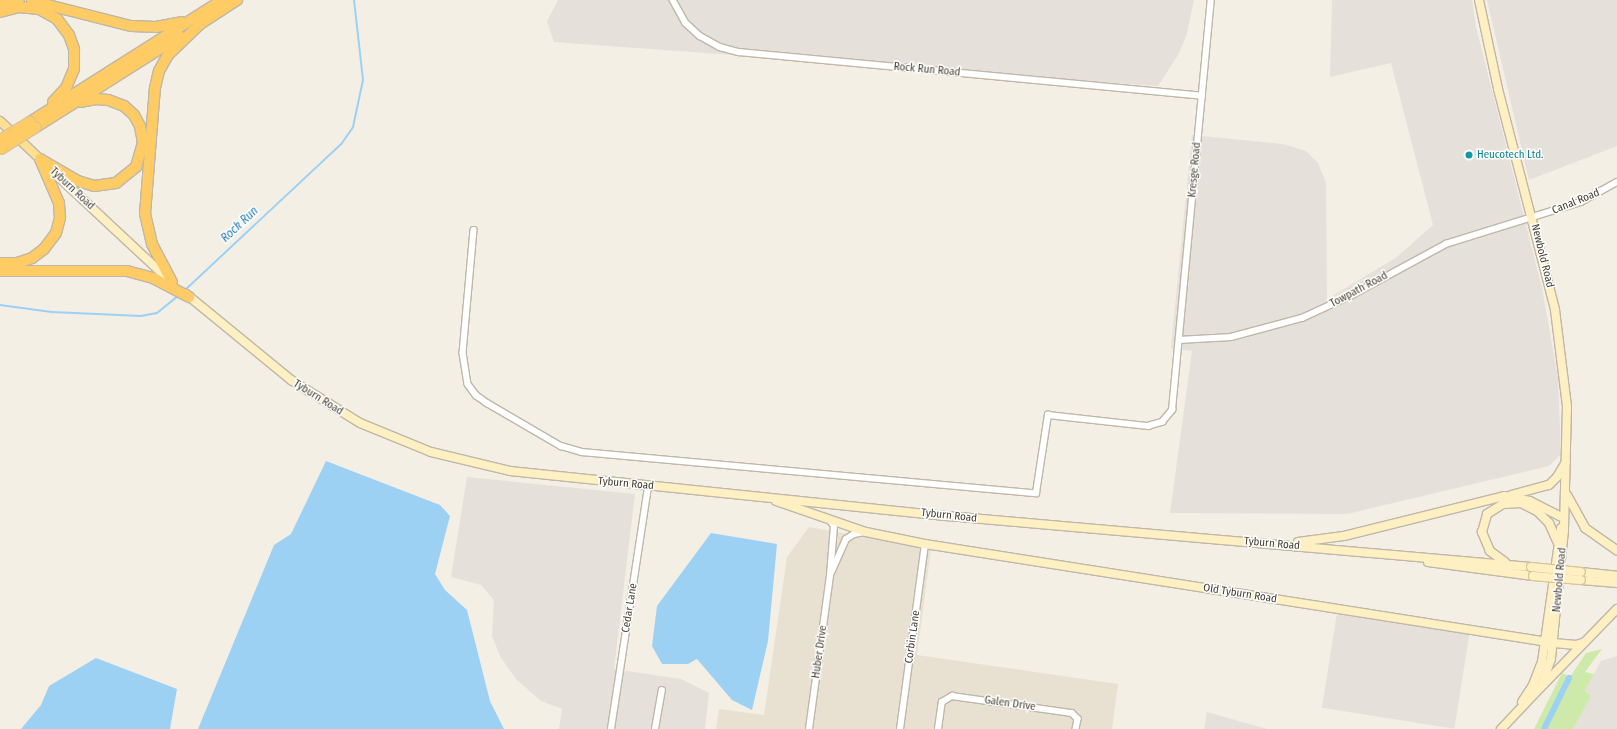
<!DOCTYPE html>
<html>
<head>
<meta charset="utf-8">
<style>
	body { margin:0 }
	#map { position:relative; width:1617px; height:729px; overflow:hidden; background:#f3efe5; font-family:"Fira Sans Condensed",sans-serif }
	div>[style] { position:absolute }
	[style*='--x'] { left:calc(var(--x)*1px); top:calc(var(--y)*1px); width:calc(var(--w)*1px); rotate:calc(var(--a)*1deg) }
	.residential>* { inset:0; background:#e8e1d2 }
	.industrial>* { inset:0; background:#e5e0da; transform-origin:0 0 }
	.green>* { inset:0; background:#ceeaab }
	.water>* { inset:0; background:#9dd1f4 }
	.stream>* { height:2px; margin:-1px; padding:0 1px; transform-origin:1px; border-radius:1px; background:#9dd1f4 }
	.canal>* { height:6px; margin:-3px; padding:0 3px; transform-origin:3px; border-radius:3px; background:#9dd1f4 }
	.roads { filter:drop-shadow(1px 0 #bfb7a7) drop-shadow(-1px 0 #bfb7a7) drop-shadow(0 1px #bfb7a7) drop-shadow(0 -1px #bfb7a7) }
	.minor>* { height:5.5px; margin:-2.75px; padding:0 2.75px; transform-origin:2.75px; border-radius:2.75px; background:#fff }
	.secondary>* { height:8px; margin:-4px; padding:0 4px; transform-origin:4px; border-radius:4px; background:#fff0c3 }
	.primary>* { height:8px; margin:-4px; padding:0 4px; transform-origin:4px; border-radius:4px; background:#ffe092 }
	.motorway>* { height:10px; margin:-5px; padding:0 5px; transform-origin:5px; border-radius:5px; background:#ffcb64 }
	.bridges { filter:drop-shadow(1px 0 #dac694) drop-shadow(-1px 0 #dac694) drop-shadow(0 1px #dac694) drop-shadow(0 -1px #dac694) }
	.secondary-bridge>* { height:8px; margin:-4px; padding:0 4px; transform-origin:4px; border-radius:4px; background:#fff0c3 }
	.motorway-bridge>* { height:10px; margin:-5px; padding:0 5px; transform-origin:5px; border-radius:5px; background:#ffcb64 }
	.dots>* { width:11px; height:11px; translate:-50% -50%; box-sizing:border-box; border:2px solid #fff; border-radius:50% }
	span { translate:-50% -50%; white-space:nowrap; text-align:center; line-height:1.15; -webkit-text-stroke:3px #fff; paint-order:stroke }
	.street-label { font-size:11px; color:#463f34 }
	.culture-label { font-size:11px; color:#0d838f }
	.left { translate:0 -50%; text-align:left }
	.water-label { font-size:12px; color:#277bb8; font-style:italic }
</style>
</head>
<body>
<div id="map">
	<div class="residential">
		<i style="clip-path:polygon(809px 527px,931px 549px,917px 655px,1118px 684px,1112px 729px,716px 729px,719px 709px,764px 715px,787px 557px)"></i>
	</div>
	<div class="industrial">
		<i style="clip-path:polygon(558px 0,1194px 0,1186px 37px,1178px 55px,1158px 86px,554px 42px,547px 21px)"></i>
		<i style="clip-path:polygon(1332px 0,1472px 0,1476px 27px,1542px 288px,1558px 378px,1561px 454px,1549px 466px,1347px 514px,1170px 513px,1192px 351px,1171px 348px,1192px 135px,1283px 144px,1306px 151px,1318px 163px,1326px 183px,1327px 299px,1397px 257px,1433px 225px,1391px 63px,1330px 77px)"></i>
		<i style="clip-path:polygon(1487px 0,1617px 0,1617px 146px,1529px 180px)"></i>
		<i style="clip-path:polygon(467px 477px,635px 494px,614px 669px,681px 679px,709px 693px,705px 729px,559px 729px,562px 709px,541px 701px,516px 679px,501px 658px,492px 636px,494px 600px,481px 585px,451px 577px)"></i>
		<i style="left:1337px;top:613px;width:134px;height:96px;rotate:9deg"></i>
		<i style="clip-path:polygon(1617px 656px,1617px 729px,1573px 729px,1591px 696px,1585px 691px,1601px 661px)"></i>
		<i style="clip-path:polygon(1207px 712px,1267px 729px,1204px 729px)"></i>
	</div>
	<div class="green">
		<i style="clip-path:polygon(1602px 649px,1585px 672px,1594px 674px,1585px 691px,1591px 696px,1573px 729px,1534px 729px,1562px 673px,1570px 677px,1586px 653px)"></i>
	</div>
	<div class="water">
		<i style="clip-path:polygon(326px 461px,440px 505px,450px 516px,435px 574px,445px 590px,467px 610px,490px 701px,504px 729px,198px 729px,274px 545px,291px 534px)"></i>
		<i style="clip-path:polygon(711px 533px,777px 544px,768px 641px,752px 710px,732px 700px,697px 659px,688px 664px,662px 664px,652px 646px,657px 606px)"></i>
		<i style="clip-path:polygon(96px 658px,177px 689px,170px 729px,21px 729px,41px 705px,49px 686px)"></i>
	</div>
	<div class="stream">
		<i style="--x:184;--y:291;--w:216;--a:-43.1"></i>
		<i style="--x:342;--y:143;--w:19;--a:-55"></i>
		<i style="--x:353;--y:127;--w:48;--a:-78"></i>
		<i style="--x:363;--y:80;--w:81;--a:-96.4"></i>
		<i style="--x:0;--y:305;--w:52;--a:7.7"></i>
		<i style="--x:52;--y:312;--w:89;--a:2.6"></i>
		<i style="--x:141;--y:316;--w:16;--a:-11"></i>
		<i style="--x:157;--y:313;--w:28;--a:-39"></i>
	</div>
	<div class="canal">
		<i style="--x:1544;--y:729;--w:57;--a:-63.9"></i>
	</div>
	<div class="roads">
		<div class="minor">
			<i style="--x:673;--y:0;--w:26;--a:61"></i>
			<i style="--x:686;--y:23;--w:19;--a:43"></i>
			<i style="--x:700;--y:36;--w:23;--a:29"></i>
			<i style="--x:720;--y:47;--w:20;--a:15"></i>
			<i style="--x:739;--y:52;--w:465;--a:5.4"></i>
			<i style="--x:474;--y:230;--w:123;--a:95.1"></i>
			<i style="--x:463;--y:353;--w:31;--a:81"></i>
			<i style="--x:468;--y:384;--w:14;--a:54"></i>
			<i style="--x:476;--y:395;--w:14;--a:36"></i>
			<i style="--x:487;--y:403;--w:86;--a:30.2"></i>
			<i style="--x:561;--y:446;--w:22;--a:16"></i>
			<i style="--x:582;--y:452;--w:456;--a:5.2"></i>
			<i style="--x:1036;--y:493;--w:79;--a:-81.3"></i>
			<i style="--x:1048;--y:415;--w:101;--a:6.3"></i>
			<i style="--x:1148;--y:426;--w:15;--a:-16"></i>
			<i style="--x:1162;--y:422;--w:16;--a:-50"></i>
			<i style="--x:1172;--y:410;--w:412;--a:-84.6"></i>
			<i style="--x:1179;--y:340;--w:52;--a:-3.3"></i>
			<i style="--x:1231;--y:337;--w:73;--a:-15"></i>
			<i style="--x:1302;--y:318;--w:55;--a:-24.7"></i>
			<i style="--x:1352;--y:295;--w:107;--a:-28.5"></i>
			<i style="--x:1446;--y:244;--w:141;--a:-17.3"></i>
			<i style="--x:1581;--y:202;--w:41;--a:-29.1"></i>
			<i style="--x:831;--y:573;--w:37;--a:-66"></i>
			<i style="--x:846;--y:539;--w:9;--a:-32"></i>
			<i style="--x:854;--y:534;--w:10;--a:-11"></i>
			<i style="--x:611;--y:729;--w:246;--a:-81.3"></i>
			<i style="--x:655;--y:729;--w:39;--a:-80"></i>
			<i style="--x:809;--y:729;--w:155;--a:-82.2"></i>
			<i style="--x:830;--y:575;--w:49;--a:-85.3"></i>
			<i style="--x:834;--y:526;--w:8;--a:-130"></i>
			<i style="--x:900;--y:729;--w:187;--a:-82.3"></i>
			<i style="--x:938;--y:729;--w:27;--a:-82"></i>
			<i style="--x:942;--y:702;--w:12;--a:-31"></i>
			<i style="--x:952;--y:696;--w:121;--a:8.1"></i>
			<i style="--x:1072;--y:713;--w:8;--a:45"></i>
			<i style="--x:1078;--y:719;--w:10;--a:101"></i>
		</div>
		<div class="secondary">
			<i style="--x:1479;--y:0;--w:91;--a:77.9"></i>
			<i style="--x:1498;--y:89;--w:228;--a:75.5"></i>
			<i style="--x:1555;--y:310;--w:97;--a:82.9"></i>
			<i style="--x:1567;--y:406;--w:124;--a:91.4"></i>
			<i style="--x:1564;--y:530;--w:130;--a:95.8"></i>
			<i style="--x:1551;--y:659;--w:30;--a:110"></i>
			<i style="--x:1541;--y:687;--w:58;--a:133.6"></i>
			<i style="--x:49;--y:168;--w:164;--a:43"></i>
			<i style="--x:186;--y:294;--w:136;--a:39.3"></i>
			<i style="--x:291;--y:380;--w:81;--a:31.9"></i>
			<i style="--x:360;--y:423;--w:77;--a:22.2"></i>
			<i style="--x:431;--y:452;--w:81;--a:13.5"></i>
			<i style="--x:510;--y:471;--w:440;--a:5.9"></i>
			<i style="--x:948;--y:516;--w:585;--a:5"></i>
			<i style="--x:1511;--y:495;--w:39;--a:-15"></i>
			<i style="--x:1549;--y:485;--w:11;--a:-45"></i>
			<i style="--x:1557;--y:477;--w:17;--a:-59"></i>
			<i style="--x:1567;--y:495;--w:38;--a:61"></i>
			<i style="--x:1585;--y:528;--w:39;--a:35"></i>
			<i style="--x:776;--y:501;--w:95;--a:19"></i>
			<i style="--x:866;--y:532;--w:60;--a:11.5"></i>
			<i style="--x:925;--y:544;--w:637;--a:8.94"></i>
			<i style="--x:1554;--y:643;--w:22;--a:5"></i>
			<i style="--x:1576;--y:645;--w:9;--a:-18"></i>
			<i style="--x:1298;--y:542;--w:46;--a:-7.4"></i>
			<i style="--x:1344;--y:536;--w:165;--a:-14"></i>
			<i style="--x:1504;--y:496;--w:26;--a:11"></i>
			<i style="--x:1530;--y:501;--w:38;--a:27"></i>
			<i style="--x:1428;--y:562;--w:106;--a:7.6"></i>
			<i style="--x:1505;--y:562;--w:19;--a:-144"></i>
			<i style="--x:1490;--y:551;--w:21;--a:-113"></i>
			<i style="--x:1482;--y:532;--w:19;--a:-74"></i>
			<i style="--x:1487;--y:514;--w:19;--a:-32"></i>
			<i style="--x:1503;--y:504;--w:18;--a:-3"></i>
			<i style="--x:1521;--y:503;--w:18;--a:27"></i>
			<i style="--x:1537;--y:511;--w:17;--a:45"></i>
			<i style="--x:1549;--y:523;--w:20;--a:66"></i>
			<i style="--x:1581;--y:572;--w:36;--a:6"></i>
			<i style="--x:1581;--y:580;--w:36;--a:5"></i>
			<i style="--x:1543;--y:685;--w:106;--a:-45.8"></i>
			<i style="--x:1522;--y:702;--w:20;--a:-57"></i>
			<i style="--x:1533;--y:685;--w:25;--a:-69"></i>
			<i style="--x:1542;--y:662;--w:135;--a:-81.9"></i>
		</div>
		<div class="primary">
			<i style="--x:0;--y:121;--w:55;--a:43.5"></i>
		</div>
		<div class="motorway">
			<i style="--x:32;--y:1;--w:102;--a:14.2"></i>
			<i style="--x:131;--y:26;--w:25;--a:2"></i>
			<i style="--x:156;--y:27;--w:26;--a:-11"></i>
			<i style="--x:0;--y:3;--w:19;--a:-9"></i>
			<i style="--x:0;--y:12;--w:20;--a:-15"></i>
			<i style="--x:19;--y:7;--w:20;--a:6"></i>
			<i style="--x:39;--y:9;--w:21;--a:29"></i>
			<i style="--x:57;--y:19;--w:20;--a:53"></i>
			<i style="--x:69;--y:35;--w:15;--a:70"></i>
			<i style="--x:74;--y:49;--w:20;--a:90"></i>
			<i style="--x:74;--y:69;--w:21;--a:113"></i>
			<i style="--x:66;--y:88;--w:19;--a:133"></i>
			<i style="--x:197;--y:26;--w:48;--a:-33"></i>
			<i style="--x:30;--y:122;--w:227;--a:-32.4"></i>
			<i style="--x:36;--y:127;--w:170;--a:-32.3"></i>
			<i style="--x:40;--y:159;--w:44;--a:30.1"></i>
			<i style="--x:78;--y:181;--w:17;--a:17"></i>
			<i style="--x:94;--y:186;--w:22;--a:-8"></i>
			<i style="--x:116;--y:183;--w:26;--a:-39"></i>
			<i style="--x:136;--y:167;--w:25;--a:-74"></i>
			<i style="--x:143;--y:143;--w:17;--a:-100"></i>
			<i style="--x:140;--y:126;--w:13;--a:-119"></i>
			<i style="--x:134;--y:115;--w:13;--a:-138"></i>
			<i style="--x:124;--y:106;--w:17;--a:-159"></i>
			<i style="--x:108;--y:100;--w:12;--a:-175"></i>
			<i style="--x:96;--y:99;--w:15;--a:169"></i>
			<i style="--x:0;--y:263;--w:17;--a:0"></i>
			<i style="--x:17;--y:263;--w:16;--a:-18"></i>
			<i style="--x:32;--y:258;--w:15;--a:-37"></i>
			<i style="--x:44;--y:249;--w:20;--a:-53"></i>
			<i style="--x:56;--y:233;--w:16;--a:-75"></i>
			<i style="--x:60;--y:218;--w:15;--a:-94"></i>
			<i style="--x:59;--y:203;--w:48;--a:-113.4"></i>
			<i style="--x:0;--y:271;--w:127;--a:0"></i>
			<i style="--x:127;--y:271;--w:27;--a:15"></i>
			<i style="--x:153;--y:278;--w:41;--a:27.8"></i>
			<i style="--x:172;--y:282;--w:43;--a:-117.8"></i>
			<i style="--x:152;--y:244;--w:31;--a:-103"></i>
			<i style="--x:145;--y:214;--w:126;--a:-85.5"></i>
			<i style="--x:155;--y:88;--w:17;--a:-77"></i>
			<i style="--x:159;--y:71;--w:18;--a:-61"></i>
			<i style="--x:168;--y:55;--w:47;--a:-44.1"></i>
		</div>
	</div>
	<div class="bridges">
		<div class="secondary-bridge">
			<i style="--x:1531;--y:567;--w:50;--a:5.7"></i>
			<i style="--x:1533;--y:576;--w:48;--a:4.8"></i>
		</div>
		<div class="motorway-bridge">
			<i style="--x:0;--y:140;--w:35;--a:-31"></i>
			<i style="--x:1;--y:149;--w:41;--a:-32.2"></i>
		</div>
	</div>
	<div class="dots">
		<i style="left:1469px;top:155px;background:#0f9aa8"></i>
	</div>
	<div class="street-label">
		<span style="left:927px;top:70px;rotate:5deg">Rock Run Road</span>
		<span style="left:1195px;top:170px;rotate:-85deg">Kresge Road</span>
		<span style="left:72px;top:189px;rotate:43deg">Tyburn Road</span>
		<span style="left:1576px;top:202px;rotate:-22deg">Canal Road</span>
		<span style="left:1542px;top:256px;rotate:76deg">Newbold Road</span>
		<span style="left:1359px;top:290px;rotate:-28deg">Towpath Road</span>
		<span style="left:318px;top:398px;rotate:32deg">Tyburn Road</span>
		<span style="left:626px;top:484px;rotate:5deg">Tyburn Road</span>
		<span style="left:949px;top:516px;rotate:6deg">Tyburn Road</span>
		<span style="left:1272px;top:544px;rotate:5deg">Tyburn Road</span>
		<span style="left:1560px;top:580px;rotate:-85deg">Newbold Road</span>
		<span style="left:1240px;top:594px;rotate:9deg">Old Tyburn Road</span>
		<span style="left:630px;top:608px;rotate:-81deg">Cedar Lane</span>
		<span style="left:913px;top:637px;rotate:-82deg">Corbin Lane</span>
		<span style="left:820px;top:652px;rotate:-82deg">Huber Drive</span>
		<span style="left:1010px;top:704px;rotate:8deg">Galen Drive</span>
	</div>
	<div class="culture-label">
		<span class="left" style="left:1477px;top:155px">Heucotech Ltd.</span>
	</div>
	<div class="water-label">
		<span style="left:240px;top:225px;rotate:-43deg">Rock Run</span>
	</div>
</div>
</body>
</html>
